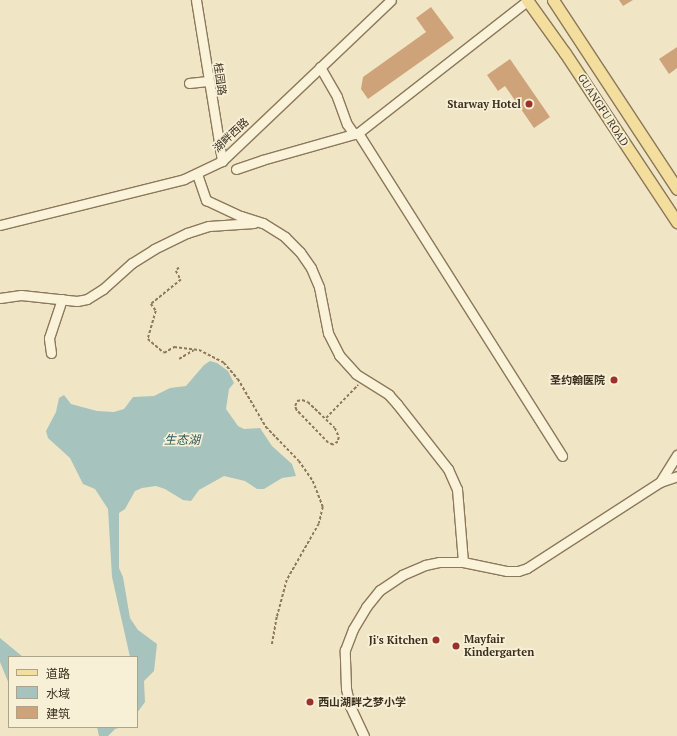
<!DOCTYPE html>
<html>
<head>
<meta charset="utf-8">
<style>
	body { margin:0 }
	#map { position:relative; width:677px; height:736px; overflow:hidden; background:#f0e6c6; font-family:"PT Serif","Noto Sans SC",serif }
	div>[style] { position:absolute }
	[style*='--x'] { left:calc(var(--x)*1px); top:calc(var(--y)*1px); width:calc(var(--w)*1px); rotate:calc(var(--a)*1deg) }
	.water>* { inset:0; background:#a7c3bd }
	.building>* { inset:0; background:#cfa37a }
	.path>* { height:1.5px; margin-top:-0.75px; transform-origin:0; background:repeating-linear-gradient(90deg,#8c785b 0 3px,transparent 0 5px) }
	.roads { filter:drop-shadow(1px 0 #8c785b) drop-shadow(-1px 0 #8c785b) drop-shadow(0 1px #8c785b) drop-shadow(0 -1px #8c785b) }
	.minor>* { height:9px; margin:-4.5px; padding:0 4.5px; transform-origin:4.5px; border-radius:4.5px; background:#faf3da }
	.major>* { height:11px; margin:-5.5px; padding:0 5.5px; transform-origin:5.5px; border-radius:5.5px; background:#f4de9d }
	.dots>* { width:11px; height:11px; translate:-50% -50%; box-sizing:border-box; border:2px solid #f7f0d6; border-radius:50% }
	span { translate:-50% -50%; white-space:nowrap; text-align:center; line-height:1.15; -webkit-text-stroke:3.5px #f7f0d6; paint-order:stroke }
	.street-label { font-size:11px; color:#3c2f1f }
	.poi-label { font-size:11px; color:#3c2f1f; font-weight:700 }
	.right { translate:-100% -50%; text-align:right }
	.left { translate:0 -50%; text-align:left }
	.water-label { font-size:12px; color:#2e5c5c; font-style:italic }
	.legend { position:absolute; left:8px; top:656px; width:130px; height:72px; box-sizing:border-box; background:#f7f0d6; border:1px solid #aca38d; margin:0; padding:5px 7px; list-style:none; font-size:12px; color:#3c2f1f }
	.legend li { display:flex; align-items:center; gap:8px; height:20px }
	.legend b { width:20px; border:1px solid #aca38d }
</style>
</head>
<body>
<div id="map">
	<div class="water">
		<i style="clip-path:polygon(210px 361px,217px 363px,228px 371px,234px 383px,229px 389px,226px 409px,238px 426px,244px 429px,260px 428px,272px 446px,292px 464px,296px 476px,282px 478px,264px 489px,257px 489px,245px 481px,224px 476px,199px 490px,191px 501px,183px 500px,165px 489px,156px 486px,142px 488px,135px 491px,125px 509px,119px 513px,119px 568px,123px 577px,130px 618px,138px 630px,157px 644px,154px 671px,144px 681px,145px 702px,137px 713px,137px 657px,130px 657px,112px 577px,108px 509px,95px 489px,83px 484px,70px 458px,48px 438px,46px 431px,56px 412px,59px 398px,64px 395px,71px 404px,97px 411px,114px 412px,124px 409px,133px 397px,154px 396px,170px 388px,186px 386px,204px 365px)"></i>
		<i style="clip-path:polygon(0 638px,23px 657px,9px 657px,9px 684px,0 662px)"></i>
		<i style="clip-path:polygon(97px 727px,122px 727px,115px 729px,108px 736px,99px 736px)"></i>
	</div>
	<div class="building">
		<i style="clip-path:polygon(619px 0,633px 0,623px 6px)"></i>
		<i style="clip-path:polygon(431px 7px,454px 38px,368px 99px,361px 89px,363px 77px,426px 32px,416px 18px)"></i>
		<i style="clip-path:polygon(677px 47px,677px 68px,669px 74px,659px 59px)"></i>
		<i style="clip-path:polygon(510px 59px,550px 117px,534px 128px,505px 86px,498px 91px,487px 75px)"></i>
	</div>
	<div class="path">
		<i style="--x:179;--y:268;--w:4;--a:135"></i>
		<i style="--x:176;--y:271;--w:10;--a:61"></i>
		<i style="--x:181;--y:280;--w:38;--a:141"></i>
		<i style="--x:151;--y:304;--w:9;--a:54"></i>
		<i style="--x:156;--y:311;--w:29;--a:106"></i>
		<i style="--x:148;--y:339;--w:21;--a:41"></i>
		<i style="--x:164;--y:353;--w:12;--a:-31"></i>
		<i style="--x:174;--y:347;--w:25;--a:7"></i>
		<i style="--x:199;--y:350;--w:28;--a:27"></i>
		<i style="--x:224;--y:363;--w:21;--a:49"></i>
		<i style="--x:238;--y:379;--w:56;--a:59.7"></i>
		<i style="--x:266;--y:427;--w:47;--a:45.9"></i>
		<i style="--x:299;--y:461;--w:24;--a:55"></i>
		<i style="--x:313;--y:481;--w:28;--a:69"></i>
		<i style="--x:323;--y:507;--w:17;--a:103"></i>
		<i style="--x:319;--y:524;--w:64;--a:119.7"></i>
		<i style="--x:287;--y:580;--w:38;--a:105"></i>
		<i style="--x:277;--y:617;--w:28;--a:100"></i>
		<i style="--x:179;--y:359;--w:17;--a:-31"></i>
		<i style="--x:302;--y:400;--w:6;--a:18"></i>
		<i style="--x:308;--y:402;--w:37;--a:44"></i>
		<i style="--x:335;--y:428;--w:10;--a:66"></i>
		<i style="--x:339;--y:437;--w:5;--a:101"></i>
		<i style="--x:338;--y:442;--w:6;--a:149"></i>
		<i style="--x:333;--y:445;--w:5;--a:-158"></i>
		<i style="--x:328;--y:443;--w:46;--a:-134.1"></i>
		<i style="--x:296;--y:410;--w:4;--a:-104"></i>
		<i style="--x:295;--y:406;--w:5;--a:-68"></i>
		<i style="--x:297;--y:401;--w:5;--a:-11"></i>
		<i style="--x:326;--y:418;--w:46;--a:-45.9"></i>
	</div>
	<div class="roads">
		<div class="minor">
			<i style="--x:196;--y:0;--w:163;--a:80.8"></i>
			<i style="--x:320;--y:67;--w:34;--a:60"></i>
			<i style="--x:337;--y:97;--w:29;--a:70"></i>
			<i style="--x:347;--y:124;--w:12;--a:55"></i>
			<i style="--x:354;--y:134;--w:4;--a:-14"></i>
			<i style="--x:189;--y:83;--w:19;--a:-6"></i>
			<i style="--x:358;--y:133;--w:382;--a:57.7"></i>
			<i style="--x:358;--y:133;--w:214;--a:-38"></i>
			<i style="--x:236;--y:169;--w:28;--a:-19"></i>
			<i style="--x:262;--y:160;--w:96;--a:-15.8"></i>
			<i style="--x:197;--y:174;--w:28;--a:71"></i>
			<i style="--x:206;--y:200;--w:38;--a:25"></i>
			<i style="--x:241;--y:216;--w:23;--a:18"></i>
			<i style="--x:263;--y:223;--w:26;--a:32"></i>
			<i style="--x:285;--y:237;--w:21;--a:45"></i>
			<i style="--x:300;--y:252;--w:19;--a:55"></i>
			<i style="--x:311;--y:268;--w:21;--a:67"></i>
			<i style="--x:319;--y:287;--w:47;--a:78.9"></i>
			<i style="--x:328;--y:333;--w:25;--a:63"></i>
			<i style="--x:339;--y:355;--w:25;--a:48"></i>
			<i style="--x:356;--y:374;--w:39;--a:32"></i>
			<i style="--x:389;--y:395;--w:12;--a:48"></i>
			<i style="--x:397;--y:404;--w:83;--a:51.9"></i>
			<i style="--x:448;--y:469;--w:22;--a:66"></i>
			<i style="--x:457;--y:489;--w:73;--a:85.3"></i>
			<i style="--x:0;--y:225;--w:190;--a:-14"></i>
			<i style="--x:184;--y:179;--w:42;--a:-25.3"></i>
			<i style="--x:222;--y:161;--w:233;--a:-43.6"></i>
			<i style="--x:0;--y:298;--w:21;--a:-8"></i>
			<i style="--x:21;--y:295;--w:56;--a:6.1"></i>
			<i style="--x:77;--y:301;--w:10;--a:-11"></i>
			<i style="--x:87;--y:299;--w:19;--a:-32"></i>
			<i style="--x:103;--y:289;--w:39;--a:-42"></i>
			<i style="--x:132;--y:263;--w:26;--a:-32"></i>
			<i style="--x:154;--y:249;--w:37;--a:-26"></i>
			<i style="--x:187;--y:233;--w:23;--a:-18"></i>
			<i style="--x:209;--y:226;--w:45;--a:-3.8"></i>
			<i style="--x:51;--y:353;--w:15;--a:-98"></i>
			<i style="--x:49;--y:338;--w:41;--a:-71.6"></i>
			<i style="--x:660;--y:482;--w:32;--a:-58"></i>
			<i style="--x:364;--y:736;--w:33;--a:-115"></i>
			<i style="--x:350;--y:706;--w:18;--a:-103"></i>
			<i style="--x:346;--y:688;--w:38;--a:-92"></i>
			<i style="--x:345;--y:650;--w:22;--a:-69"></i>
			<i style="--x:353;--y:629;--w:26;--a:-59"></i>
			<i style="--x:366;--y:607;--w:22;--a:-51"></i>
			<i style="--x:380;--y:590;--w:27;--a:-34"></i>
			<i style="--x:402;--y:575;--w:25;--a:-23"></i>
			<i style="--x:425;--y:565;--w:14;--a:-12"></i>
			<i style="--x:439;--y:562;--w:24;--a:0"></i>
			<i style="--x:463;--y:562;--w:45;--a:11.6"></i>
			<i style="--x:507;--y:571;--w:11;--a:0"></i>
			<i style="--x:518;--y:571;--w:9;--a:-18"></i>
			<i style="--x:527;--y:568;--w:158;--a:-32.9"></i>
			<i style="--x:660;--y:482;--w:18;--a:-19"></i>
		</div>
		<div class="major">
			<i style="--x:527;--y:0;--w:65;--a:54.4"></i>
			<i style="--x:565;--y:53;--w:203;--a:56.5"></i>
			<i style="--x:553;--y:0;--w:226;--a:56.7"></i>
		</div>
	</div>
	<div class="dots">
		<i style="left:529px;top:104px;background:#9d3028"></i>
		<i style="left:614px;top:380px;background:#9d3028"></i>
		<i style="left:436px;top:640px;background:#9d3028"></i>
		<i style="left:456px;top:646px;background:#9d3028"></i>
		<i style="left:310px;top:702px;background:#9d3028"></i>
	</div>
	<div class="street-label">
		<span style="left:220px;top:79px;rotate:82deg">桂园路</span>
		<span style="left:603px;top:110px;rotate:57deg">GUANGFU ROAD</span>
		<span style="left:231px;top:135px;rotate:-43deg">湖畔西路</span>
	</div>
	<div class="poi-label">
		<span class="right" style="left:521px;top:104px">Starway Hotel</span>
		<span class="right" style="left:605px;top:380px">圣约翰医院</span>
		<span class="right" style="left:428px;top:640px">Ji's Kitchen</span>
		<span class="left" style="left:464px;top:646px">Mayfair<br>Kindergarten</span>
		<span class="left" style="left:318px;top:702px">西山湖畔之梦小学</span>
	</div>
	<div class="water-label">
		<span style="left:182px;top:440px">生态湖</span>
	</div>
	<ul class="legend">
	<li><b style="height:5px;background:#f4de9d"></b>道路</li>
	<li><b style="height:11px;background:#a7c3bd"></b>水域</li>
	<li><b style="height:11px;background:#cfa37a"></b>建筑</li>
	</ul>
</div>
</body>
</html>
